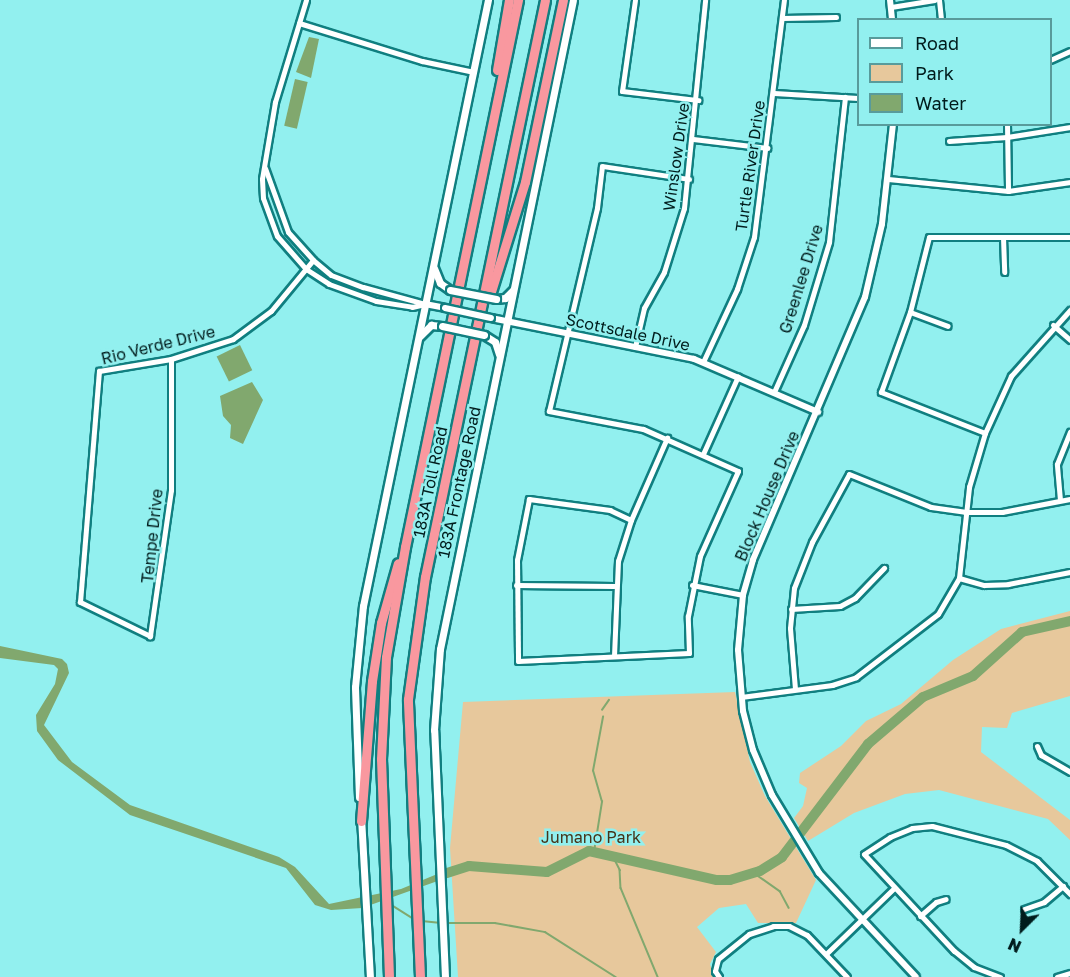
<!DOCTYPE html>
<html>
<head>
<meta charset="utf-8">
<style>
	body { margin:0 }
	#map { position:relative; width:1070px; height:977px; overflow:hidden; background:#92f0ef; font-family:"Golos Text",sans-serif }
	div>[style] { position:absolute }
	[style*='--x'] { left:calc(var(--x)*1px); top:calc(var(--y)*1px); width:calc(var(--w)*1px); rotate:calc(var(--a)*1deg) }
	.green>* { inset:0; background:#e7c89c }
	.water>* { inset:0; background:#81a86e; transform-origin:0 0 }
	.stream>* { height:1.5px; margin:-0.75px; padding:0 0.75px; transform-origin:0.75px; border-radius:0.75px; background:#81a86e }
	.river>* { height:10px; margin:-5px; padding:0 5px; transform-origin:5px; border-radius:5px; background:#81a86e }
	.roads { filter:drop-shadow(2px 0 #107f80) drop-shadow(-2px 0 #107f80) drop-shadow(0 2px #107f80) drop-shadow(0 -2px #107f80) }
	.minor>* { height:5px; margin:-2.5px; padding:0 2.5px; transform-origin:2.5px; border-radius:2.5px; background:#fff }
	.tertiary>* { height:6px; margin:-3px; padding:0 3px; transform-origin:3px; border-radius:3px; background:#fff }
	.secondary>* { height:7px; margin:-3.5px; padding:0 3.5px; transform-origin:3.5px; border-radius:3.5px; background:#fff }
	.motorway>* { height:9px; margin:-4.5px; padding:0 4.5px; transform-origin:4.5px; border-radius:4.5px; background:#f9989f }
	.bridges { filter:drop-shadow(2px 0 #107f80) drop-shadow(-2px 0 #107f80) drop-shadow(0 2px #107f80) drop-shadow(0 -2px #107f80) }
	.tertiary-bridge>* { height:6px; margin:-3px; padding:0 3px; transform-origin:3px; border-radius:3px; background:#fff }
	.secondary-bridge>* { height:7px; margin:-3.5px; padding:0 3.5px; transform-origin:3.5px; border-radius:3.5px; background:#fff }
	span { translate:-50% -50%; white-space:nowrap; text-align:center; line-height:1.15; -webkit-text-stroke:5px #92f0ef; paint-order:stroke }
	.street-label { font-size:16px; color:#001c1c }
	.park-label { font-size:16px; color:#463318 }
	.legend { position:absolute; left:857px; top:18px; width:195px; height:108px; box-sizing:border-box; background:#92f0ef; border:2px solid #589b9b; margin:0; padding:8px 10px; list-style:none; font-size:18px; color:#001c1c }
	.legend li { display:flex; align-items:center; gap:12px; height:30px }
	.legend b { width:30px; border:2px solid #589b9b }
	.north { position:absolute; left:992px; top:899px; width:60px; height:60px; -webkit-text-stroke:4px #92f0ef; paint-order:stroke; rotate:204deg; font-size:16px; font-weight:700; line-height:24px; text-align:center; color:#001c1c }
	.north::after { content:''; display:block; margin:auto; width:21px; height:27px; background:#001c1c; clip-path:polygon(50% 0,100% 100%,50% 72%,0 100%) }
</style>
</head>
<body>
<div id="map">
	<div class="green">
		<i style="clip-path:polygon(1070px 611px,1070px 696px,1012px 713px,1007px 728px,982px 727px,981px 752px,1070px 820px,1070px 840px,1048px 819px,939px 790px,905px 794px,854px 813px,808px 841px,794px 818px,803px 806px,807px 788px,799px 783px,800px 773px,841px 746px,866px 721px,901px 704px,953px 660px,1001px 629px)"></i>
		<i style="clip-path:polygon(735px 692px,750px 762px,765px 796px,816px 880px,796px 923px,758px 923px,746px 904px,719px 908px,697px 927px,716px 952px,710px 964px,714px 977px,458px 977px,450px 848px,463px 702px)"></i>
	</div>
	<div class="water">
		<i style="clip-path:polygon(309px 37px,319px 39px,311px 78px,296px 72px)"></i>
		<i style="left:295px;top:79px;width:13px;height:48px;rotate:13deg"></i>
		<i style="left:240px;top:345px;width:28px;height:26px;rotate:64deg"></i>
		<i style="clip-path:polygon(252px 382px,263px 400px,243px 444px,230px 438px,231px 425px,223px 416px,220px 396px)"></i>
		<i style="clip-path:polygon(0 646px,62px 659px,67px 664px,69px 673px,44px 725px,72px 762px,130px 805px,279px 857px,295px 867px,329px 904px,401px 889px,459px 865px,460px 873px,362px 908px,331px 910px,315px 905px,286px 868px,130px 815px,58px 760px,37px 731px,36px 715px,55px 684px,58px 669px,54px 665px,0 658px)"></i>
	</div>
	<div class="stream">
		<i style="--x:602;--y:710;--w:12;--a:-55"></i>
		<i style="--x:594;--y:852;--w:51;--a:-80.9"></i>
		<i style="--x:602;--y:802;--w:32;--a:-106"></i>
		<i style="--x:593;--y:771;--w:55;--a:-79.5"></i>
		<i style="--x:613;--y:856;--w:16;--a:63"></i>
		<i style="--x:620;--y:870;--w:18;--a:87"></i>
		<i style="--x:621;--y:888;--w:96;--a:67.4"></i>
		<i style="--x:754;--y:873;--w:32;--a:35"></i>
		<i style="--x:780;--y:891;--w:19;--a:62"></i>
		<i style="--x:390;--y:904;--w:28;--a:32"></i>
		<i style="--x:422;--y:921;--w:19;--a:6"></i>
		<i style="--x:446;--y:923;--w:49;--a:0"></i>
		<i style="--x:495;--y:923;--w:51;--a:10.2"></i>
		<i style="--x:545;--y:932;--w:84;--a:32.4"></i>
	</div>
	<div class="river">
		<i style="--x:447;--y:873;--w:23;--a:-18"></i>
		<i style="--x:469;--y:866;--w:78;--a:4.4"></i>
		<i style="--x:547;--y:872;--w:47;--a:-26.6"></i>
		<i style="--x:589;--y:851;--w:131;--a:12.8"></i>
		<i style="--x:717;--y:880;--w:13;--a:0"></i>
		<i style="--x:730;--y:880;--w:31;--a:-17"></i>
		<i style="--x:760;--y:871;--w:26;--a:-32"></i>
		<i style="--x:782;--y:857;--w:142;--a:-52.7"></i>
		<i style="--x:868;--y:744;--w:72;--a:-40.5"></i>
		<i style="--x:923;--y:697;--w:54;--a:-22.8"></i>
		<i style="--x:973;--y:676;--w:66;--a:-41.9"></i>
		<i style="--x:1022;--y:632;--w:49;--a:-12.9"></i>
	</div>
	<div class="roads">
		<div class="minor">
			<i style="--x:306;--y:0;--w:107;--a:106.9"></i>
			<i style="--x:275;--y:102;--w:78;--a:99.6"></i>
			<i style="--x:262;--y:179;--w:19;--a:87"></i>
			<i style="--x:263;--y:198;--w:40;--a:69.8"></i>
			<i style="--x:277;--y:236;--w:44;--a:48.7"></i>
			<i style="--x:306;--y:269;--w:27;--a:33"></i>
			<i style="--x:329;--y:284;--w:50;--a:19.9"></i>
			<i style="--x:376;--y:301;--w:36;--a:9"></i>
			<i style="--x:412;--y:307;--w:13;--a:-13"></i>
			<i style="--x:635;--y:0;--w:92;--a:98.1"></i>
			<i style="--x:622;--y:91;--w:77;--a:6.8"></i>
			<i style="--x:939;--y:0;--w:20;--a:84"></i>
			<i style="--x:891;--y:7;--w:44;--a:-9.2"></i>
			<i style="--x:782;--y:18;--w:54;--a:-1.1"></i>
			<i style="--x:299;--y:23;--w:129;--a:17.2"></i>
			<i style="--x:422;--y:61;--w:53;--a:11.9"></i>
			<i style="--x:1050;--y:60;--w:22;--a:-24"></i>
			<i style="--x:774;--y:93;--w:84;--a:3.4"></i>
			<i style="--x:1007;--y:124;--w:67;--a:89.1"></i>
			<i style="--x:693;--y:139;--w:75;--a:6.9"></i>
			<i style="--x:949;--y:141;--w:58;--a:-3.9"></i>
			<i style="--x:1007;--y:137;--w:64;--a:-9"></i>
			<i style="--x:265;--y:168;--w:68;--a:70.2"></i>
			<i style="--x:288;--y:232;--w:38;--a:48"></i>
			<i style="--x:313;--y:260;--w:23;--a:40"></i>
			<i style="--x:331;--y:275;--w:34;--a:21"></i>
			<i style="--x:363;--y:287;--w:64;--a:15.3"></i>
			<i style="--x:888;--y:179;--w:121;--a:5.7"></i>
			<i style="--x:1008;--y:191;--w:63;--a:-8.3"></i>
			<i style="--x:1003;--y:237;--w:35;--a:88"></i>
			<i style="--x:910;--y:312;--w:40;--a:20.2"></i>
			<i style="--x:1053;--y:325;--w:23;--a:41"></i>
			<i style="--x:635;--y:347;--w:40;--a:-77"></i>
			<i style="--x:644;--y:308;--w:41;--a:-60.9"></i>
			<i style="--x:664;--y:272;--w:67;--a:-72.6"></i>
			<i style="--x:684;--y:208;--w:209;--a:-84.2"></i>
			<i style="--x:171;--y:359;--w:131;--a:90"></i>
			<i style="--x:171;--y:490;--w:148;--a:98.2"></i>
			<i style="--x:150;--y:636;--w:78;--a:-154.1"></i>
			<i style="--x:80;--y:602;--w:232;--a:-85.3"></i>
			<i style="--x:99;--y:371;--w:73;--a:-9.5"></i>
			<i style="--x:171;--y:359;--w:65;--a:-17.9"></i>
			<i style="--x:233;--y:339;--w:47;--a:-36.4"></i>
			<i style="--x:271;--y:311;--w:66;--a:-50.5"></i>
			<i style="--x:703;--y:362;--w:81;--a:-65"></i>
			<i style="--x:737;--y:289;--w:55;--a:-71.9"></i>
			<i style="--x:754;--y:237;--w:239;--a:-82.8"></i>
			<i style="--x:774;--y:392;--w:73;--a:-65.9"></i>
			<i style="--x:804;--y:325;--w:87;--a:-73.2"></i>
			<i style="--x:829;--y:242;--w:146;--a:-83.7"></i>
			<i style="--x:985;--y:433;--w:112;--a:-158.5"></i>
			<i style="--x:881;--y:392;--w:85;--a:-70.1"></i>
			<i style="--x:910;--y:312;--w:77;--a:-75.8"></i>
			<i style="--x:929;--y:237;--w:141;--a:0"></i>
			<i style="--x:703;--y:454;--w:85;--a:-65.8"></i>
			<i style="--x:1060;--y:500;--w:36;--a:-95"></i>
			<i style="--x:1057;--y:464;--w:35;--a:-68"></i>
			<i style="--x:631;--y:520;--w:23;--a:-155"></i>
			<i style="--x:610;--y:510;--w:82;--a:-172.3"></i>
			<i style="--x:529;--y:499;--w:62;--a:101.1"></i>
			<i style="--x:517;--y:560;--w:101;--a:89.4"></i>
			<i style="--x:518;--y:661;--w:171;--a:-2.7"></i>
			<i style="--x:689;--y:653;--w:37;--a:-92"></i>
			<i style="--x:688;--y:616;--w:61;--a:-78.7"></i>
			<i style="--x:700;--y:556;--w:93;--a:-65.9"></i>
			<i style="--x:738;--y:471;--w:104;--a:-156.1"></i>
			<i style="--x:643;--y:429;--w:96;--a:-169.2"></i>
			<i style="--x:549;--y:411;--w:209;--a:-76.7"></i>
			<i style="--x:597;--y:208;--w:42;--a:-83.2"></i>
			<i style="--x:602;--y:166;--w:88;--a:8.5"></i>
			<i style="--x:959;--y:578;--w:26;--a:16"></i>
			<i style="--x:984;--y:585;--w:24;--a:-2"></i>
			<i style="--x:1008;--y:584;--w:63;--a:-11"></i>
			<i style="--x:516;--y:585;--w:98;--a:0.6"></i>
			<i style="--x:692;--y:585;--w:52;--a:11.1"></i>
			<i style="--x:791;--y:609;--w:49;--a:-3.5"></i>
			<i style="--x:840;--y:606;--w:17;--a:-28"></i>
			<i style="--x:855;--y:598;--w:42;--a:-46"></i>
			<i style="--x:614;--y:656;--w:95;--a:-87.6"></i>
			<i style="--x:618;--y:561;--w:43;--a:-72.4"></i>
			<i style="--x:631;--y:520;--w:90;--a:-66.3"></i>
			<i style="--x:795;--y:689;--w:61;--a:-94.7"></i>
			<i style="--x:790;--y:628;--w:40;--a:-84.3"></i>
			<i style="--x:794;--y:588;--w:49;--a:-68.6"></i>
			<i style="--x:812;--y:542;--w:77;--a:-61.4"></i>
			<i style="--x:849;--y:474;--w:88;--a:21.9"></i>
			<i style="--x:931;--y:507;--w:34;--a:8"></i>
			<i style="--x:965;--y:512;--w:37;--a:0"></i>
			<i style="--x:1002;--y:512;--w:69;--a:-10.8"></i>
			<i style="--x:741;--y:697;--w:92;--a:-7.5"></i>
			<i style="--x:832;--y:685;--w:25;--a:-18"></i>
			<i style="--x:856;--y:677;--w:103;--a:-37.5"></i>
			<i style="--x:938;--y:614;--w:42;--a:-59.7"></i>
			<i style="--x:959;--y:578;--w:92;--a:-83.7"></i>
			<i style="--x:969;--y:487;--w:56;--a:-73.5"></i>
			<i style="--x:985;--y:433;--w:63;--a:-65.5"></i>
			<i style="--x:1011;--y:376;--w:89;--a:-48.2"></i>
			<i style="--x:1037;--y:746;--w:10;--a:66"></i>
			<i style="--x:1041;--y:755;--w:34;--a:30"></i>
			<i style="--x:1024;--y:909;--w:21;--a:-19"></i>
			<i style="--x:1044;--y:902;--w:25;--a:-40"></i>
			<i style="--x:920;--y:916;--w:21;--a:-41"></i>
			<i style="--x:936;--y:902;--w:10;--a:-17"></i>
			<i style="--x:827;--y:953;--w:92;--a:-44.1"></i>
			<i style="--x:719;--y:977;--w:7;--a:-124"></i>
			<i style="--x:715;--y:971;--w:12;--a:-76"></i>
			<i style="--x:718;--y:959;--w:40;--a:-39"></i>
			<i style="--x:749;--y:934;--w:25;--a:-18"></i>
			<i style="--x:773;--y:926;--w:16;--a:0"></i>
			<i style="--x:789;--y:926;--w:20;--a:27"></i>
			<i style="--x:807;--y:935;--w:58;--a:46.4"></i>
			<i style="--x:1000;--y:977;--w:28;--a:-159"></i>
			<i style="--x:974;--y:967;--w:26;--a:-141"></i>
			<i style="--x:954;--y:951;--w:132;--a:-132.9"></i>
			<i style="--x:864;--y:854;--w:31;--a:-33"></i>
			<i style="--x:890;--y:837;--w:24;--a:-22"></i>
			<i style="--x:912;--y:828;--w:20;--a:-6"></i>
			<i style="--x:932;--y:826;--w:76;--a:14.4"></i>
			<i style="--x:1006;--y:845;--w:35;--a:27"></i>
			<i style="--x:1037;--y:861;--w:47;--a:45"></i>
			<i style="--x:1057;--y:977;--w:14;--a:-17"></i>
		</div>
		<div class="tertiary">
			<i style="--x:890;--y:0;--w:20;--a:84"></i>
			<i style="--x:893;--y:124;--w:101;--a:96.3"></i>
			<i style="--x:882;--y:224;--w:75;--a:103.1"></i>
			<i style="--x:865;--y:297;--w:286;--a:113.1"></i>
			<i style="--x:753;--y:560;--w:36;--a:106"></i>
			<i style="--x:743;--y:595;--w:55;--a:95.2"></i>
			<i style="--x:738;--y:650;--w:61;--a:85.3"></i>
			<i style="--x:743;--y:711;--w:40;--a:75.6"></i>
			<i style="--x:753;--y:750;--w:49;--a:67.1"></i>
			<i style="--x:772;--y:795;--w:91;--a:58.9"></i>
			<i style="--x:819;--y:873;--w:142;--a:47"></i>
			<i style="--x:425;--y:304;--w:20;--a:11"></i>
			<i style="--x:491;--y:318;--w:207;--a:11.4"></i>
			<i style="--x:694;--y:359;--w:135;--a:23.1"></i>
		</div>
		<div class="secondary">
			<i style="--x:434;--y:268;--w:16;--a:68"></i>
			<i style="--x:440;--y:283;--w:12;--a:35"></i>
			<i style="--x:496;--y:299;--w:9;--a:-6"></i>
			<i style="--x:505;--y:298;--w:11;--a:-45"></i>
			<i style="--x:484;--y:335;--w:13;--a:32"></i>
			<i style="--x:495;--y:342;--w:13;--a:72"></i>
			<i style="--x:420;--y:336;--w:16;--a:-45"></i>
			<i style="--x:431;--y:325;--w:11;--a:5"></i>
			<i style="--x:359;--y:797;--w:110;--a:-92.1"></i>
			<i style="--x:355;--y:687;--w:81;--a:-84.4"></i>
			<i style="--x:363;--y:606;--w:619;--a:-78.35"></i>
			<i style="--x:361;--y:817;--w:160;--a:86.8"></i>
			<i style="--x:445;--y:977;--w:247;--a:-92.5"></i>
			<i style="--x:434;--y:730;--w:81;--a:-85.8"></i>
			<i style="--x:440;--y:649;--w:662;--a:-78.42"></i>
		</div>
		<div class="motorway">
			<i style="--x:497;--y:70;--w:71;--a:-80.3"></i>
			<i style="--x:490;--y:295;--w:118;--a:-72.8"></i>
			<i style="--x:525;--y:182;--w:186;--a:-78.2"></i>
			<i style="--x:361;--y:821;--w:140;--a:-85.5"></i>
			<i style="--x:372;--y:681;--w:59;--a:-81.2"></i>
			<i style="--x:381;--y:623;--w:62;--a:-74.2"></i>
			<i style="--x:389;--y:977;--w:218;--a:-92.1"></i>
			<i style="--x:381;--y:759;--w:102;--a:-87.2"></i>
			<i style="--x:386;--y:657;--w:112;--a:-80.2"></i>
			<i style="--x:405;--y:547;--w:559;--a:-78.33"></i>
			<i style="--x:420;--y:977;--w:278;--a:-92.5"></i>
			<i style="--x:408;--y:699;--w:123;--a:-82.1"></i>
			<i style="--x:425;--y:577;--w:589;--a:-78.25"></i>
		</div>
	</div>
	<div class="bridges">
		<div class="tertiary-bridge">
			<i style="--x:445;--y:308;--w:47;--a:12.3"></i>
		</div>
		<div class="secondary-bridge">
			<i style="--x:450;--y:290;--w:47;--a:11.1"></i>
			<i style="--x:442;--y:326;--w:43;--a:12.1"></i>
		</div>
	</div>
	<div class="street-label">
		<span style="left:676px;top:157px;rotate:-82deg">Winslow Drive</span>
		<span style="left:750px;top:166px;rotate:-82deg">Turtle River Drive</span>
		<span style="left:801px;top:279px;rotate:-73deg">Greenlee Drive</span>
		<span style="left:628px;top:332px;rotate:12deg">Scottsdale Drive</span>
		<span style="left:158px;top:345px;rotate:-14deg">Rio Verde Drive</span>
		<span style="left:430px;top:482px;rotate:-78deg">183A Toll Road</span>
		<span style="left:459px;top:482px;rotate:-78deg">183A Frontage Road</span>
		<span style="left:767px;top:496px;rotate:-67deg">Block House Drive</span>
		<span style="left:152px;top:536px;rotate:-84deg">Tempe Drive</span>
	</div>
	<div class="park-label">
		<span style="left:591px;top:837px">Jumano Park</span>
	</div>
	<ul class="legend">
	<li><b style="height:8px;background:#fff"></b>Road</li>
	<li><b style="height:16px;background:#e7c89c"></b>Park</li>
	<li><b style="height:16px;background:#81a86e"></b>Water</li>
	</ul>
	<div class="north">N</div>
</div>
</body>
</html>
